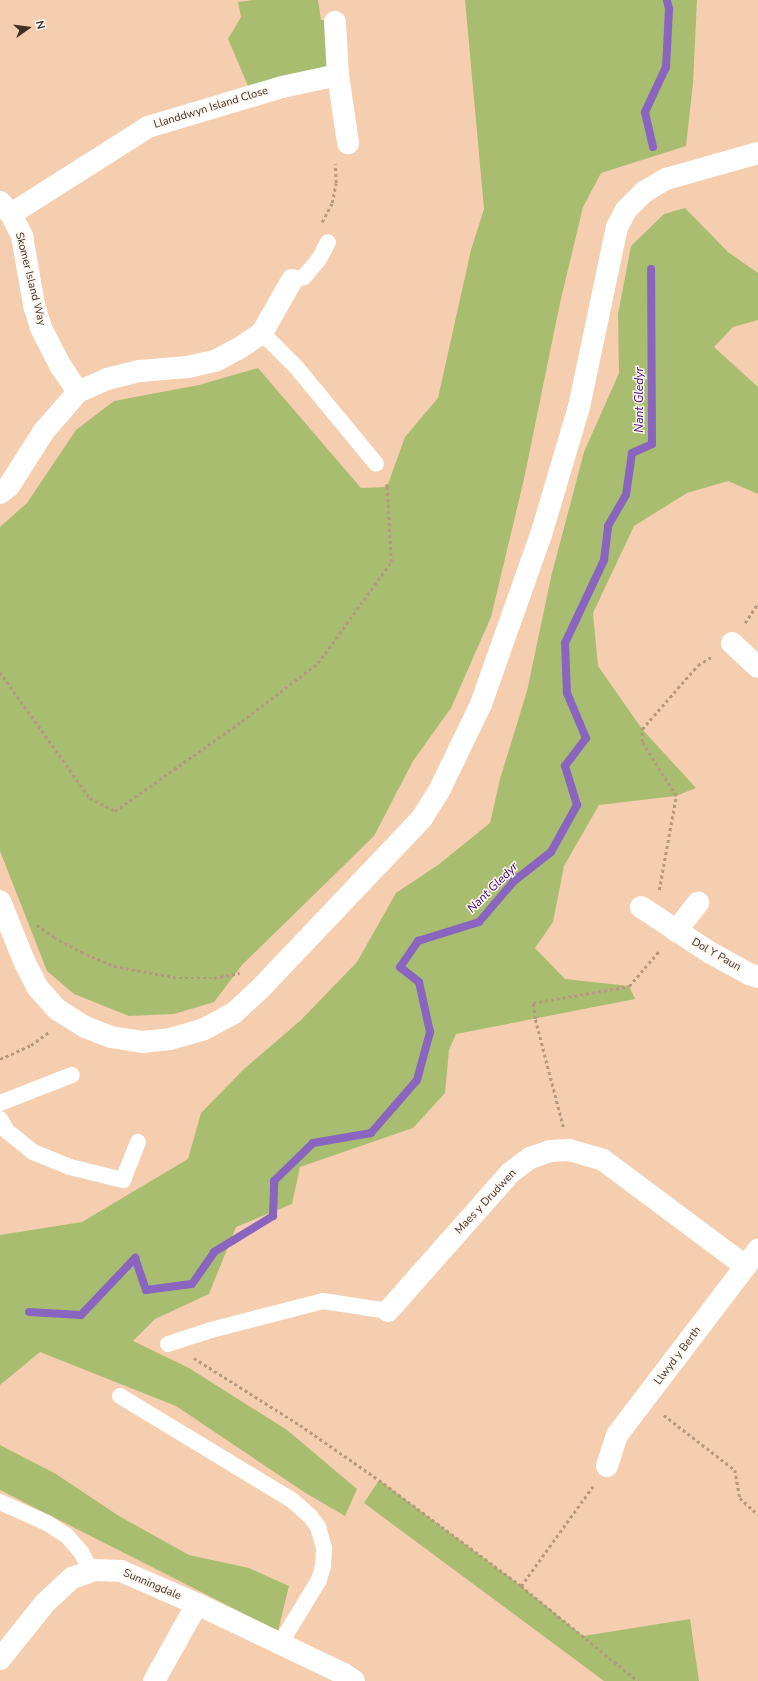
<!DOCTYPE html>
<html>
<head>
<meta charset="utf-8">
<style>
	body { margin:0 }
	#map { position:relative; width:758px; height:1681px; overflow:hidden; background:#f4ceaf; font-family:"Nunito Sans",sans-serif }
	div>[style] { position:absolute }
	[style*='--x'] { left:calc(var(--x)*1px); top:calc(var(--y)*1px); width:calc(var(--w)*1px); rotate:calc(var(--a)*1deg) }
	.green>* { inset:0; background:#a9bd71 }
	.stream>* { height:8px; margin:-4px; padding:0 4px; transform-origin:4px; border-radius:4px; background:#8965bf }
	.path>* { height:2.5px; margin-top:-1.25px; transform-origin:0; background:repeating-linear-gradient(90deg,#b6987f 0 3px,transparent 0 6px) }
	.service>* { height:16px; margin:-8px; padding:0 8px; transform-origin:8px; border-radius:8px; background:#fff }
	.minor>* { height:22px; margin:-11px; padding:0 11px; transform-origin:11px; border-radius:11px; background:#fff }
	span { translate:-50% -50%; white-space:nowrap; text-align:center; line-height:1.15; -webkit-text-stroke:3px #fdf5ef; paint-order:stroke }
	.street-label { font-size:11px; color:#3f3024 }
	.water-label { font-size:12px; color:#45047a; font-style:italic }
	.north { position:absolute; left:8px; top:8px; width:40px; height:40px; -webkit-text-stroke:3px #fdf5ef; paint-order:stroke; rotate:76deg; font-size:11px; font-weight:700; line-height:16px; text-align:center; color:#3f3024 }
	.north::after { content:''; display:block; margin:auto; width:14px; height:18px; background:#3f3024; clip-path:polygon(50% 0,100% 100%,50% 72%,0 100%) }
</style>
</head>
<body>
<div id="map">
	<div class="green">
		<i style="clip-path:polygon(253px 0,318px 0,321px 20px,335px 22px,338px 75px,252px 95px,228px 39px,241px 17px,238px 2px)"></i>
		<i style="clip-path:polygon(465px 0,697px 0,693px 83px,686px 146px,601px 173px,583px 207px,560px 303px,524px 479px,491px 617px,451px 708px,413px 761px,374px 836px,242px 965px,214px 1002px,174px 1014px,129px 1016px,74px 994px,47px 971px,0 851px,0 527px,27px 503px,76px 430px,114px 401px,199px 385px,258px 368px,361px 488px,387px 487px,405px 437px,438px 398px,471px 250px,484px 209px)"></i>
		<i style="clip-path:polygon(685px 208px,728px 252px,758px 273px,758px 320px,733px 327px,714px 347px,758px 387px,758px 494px,728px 481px,687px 493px,634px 526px,593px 613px,598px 666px,642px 729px,696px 788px,676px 796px,599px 805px,564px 866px,553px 922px,535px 948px,565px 979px,629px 986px,635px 999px,456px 1034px,449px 1050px,445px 1093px,413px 1128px,300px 1167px,292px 1204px,236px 1227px,209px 1294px,155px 1319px,133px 1341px,189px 1368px,287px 1430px,357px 1489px,345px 1516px,304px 1492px,176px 1406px,40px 1352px,0 1385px,0 1235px,82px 1222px,188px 1159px,201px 1113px,244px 1069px,301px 1020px,357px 962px,396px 893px,438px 865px,490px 823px,500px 779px,527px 691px,551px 577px,584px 452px,619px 373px,618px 314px,631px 246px,664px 214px)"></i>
		<i style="clip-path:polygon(0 1445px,56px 1474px,119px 1516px,189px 1555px,249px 1568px,289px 1586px,278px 1631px,0 1490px)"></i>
		<i style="clip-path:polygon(379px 1480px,521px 1586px,583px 1636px,690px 1619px,699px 1681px,604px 1681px,364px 1503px)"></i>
	</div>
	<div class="stream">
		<i style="--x:653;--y:147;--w:36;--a:-103"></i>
		<i style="--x:645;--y:112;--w:50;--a:-65"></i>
		<i style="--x:666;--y:67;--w:58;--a:-87"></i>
		<i style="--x:669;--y:9;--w:9;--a:-103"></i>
		<i style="--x:29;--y:1312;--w:52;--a:3.3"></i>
		<i style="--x:81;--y:1315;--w:79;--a:-46.5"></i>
		<i style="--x:135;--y:1258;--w:34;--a:71"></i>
		<i style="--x:146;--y:1290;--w:46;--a:-7.4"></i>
		<i style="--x:192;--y:1284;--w:39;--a:-55"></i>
		<i style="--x:214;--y:1252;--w:69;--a:-31.4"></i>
		<i style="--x:273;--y:1216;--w:35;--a:-88"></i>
		<i style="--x:274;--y:1181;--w:54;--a:-44.3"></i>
		<i style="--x:313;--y:1143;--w:59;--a:-9.8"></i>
		<i style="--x:371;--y:1133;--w:70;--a:-49"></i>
		<i style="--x:417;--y:1080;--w:50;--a:-74.8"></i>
		<i style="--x:430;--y:1032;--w:51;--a:-102.4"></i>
		<i style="--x:419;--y:982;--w:24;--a:-142"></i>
		<i style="--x:400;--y:967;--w:32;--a:-55"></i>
		<i style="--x:418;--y:941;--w:64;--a:-17.3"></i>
		<i style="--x:479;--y:922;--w:54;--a:-49.5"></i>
		<i style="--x:514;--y:881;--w:47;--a:-38.1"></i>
		<i style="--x:551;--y:852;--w:54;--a:-61"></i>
		<i style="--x:577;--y:805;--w:41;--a:-107.1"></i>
		<i style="--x:565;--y:766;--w:35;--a:-53"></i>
		<i style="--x:586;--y:738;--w:49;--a:-112.9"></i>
		<i style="--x:567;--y:693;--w:50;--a:-92.3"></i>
		<i style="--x:565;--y:643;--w:92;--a:-64.8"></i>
		<i style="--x:604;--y:560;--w:34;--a:-83"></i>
		<i style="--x:608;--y:526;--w:36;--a:-60"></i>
		<i style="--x:626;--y:495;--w:42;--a:-81.9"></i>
		<i style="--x:632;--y:453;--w:22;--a:-24"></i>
		<i style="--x:652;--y:444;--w:175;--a:-90.3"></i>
	</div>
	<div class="path">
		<i style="--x:322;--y:222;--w:21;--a:-62"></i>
		<i style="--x:332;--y:203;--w:20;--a:-79"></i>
		<i style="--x:336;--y:183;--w:19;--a:-93"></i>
		<i style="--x:745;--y:623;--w:24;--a:-57"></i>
		<i style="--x:0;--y:672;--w:155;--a:54.5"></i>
		<i style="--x:90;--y:798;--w:28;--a:27"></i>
		<i style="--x:115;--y:811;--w:156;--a:-35.3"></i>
		<i style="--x:242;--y:721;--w:96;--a:-37.3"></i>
		<i style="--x:318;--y:663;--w:125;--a:-54.1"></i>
		<i style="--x:391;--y:562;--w:75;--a:-93.1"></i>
		<i style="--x:387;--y:487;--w:5;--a:-112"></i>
		<i style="--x:659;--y:890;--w:96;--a:-79.7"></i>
		<i style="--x:676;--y:796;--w:64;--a:-122.2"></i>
		<i style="--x:642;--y:742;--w:13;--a:-90"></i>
		<i style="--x:642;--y:729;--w:85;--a:-48.8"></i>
		<i style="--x:698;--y:665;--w:17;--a:-31"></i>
		<i style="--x:37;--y:925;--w:21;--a:35"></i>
		<i style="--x:54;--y:937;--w:31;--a:29"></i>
		<i style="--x:81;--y:952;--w:36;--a:23"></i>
		<i style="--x:114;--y:966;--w:66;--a:10.5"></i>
		<i style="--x:179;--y:978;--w:35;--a:0"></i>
		<i style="--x:214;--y:978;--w:26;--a:-11"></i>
		<i style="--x:0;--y:1059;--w:34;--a:-24"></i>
		<i style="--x:31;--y:1045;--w:22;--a:-36"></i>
		<i style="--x:563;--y:1127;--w:112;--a:-104.5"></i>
		<i style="--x:535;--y:1019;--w:16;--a:-97"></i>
		<i style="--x:533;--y:1003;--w:97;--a:-10"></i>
		<i style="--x:629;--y:986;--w:48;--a:-49.3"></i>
		<i style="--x:194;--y:1358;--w:125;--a:32.3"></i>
		<i style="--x:300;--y:1425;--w:96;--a:34.8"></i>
		<i style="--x:379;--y:1480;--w:177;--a:36.7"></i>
		<i style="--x:521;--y:1586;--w:151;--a:39.1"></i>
		<i style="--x:664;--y:1415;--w:90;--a:37.8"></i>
		<i style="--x:735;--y:1470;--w:28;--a:80"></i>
		<i style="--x:740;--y:1498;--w:25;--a:43"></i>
		<i style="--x:521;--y:1586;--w:123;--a:-54.2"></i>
	</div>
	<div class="service">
		<i style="--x:292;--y:280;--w:12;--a:-14"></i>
		<i style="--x:304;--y:277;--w:23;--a:-50"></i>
		<i style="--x:319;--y:259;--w:19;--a:-62"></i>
		<i style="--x:262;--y:333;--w:49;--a:45"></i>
		<i style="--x:297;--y:368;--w:124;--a:50.5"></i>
		<i style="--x:0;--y:1103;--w:77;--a:-21.3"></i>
		<i style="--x:0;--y:1119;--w:14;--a:60"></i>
		<i style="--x:7;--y:1131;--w:33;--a:39"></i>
		<i style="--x:33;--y:1152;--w:40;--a:22"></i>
		<i style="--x:70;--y:1167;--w:55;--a:13.8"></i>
		<i style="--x:123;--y:1180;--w:41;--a:-68.5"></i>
		<i style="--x:168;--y:1344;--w:45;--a:-18"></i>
		<i style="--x:211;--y:1330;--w:116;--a:-14.5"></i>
		<i style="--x:323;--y:1301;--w:66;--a:8.7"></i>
		<i style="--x:120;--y:1396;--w:201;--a:31.2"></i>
		<i style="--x:292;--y:1500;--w:24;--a:42"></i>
		<i style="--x:310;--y:1516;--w:14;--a:54"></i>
		<i style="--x:318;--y:1527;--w:22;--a:74"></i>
		<i style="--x:324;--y:1548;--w:18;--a:93"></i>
		<i style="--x:323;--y:1566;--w:15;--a:106"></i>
		<i style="--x:319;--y:1580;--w:75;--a:121.4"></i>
		<i style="--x:0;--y:1502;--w:51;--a:24.1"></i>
		<i style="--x:47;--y:1523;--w:24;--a:33"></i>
		<i style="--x:67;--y:1536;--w:21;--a:49"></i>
		<i style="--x:81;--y:1552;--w:21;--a:62"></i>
	</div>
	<div class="minor">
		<i style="--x:335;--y:22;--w:53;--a:86.8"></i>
		<i style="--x:338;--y:75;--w:69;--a:81.6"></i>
		<i style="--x:0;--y:202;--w:16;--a:47"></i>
		<i style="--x:11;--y:214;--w:25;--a:63"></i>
		<i style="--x:22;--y:236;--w:70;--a:80.1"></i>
		<i style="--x:34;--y:305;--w:24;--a:73"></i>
		<i style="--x:41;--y:328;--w:42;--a:62.8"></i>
		<i style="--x:60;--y:365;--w:32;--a:56"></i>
		<i style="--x:78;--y:392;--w:52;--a:131.1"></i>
		<i style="--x:44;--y:431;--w:65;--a:122.5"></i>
		<i style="--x:9;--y:486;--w:11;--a:142"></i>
		<i style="--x:11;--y:214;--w:162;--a:-32.4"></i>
		<i style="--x:148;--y:127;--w:140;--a:-16.6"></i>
		<i style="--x:282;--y:87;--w:57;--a:-12.1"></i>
		<i style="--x:78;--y:392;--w:32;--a:-24"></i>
		<i style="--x:107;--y:379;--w:34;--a:-14"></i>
		<i style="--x:140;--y:371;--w:48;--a:-4.8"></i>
		<i style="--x:188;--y:367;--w:28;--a:-13"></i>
		<i style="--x:215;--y:361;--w:26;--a:-28"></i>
		<i style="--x:238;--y:349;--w:29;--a:-34"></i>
		<i style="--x:262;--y:333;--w:61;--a:-60.5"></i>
		<i style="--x:732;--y:643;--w:35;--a:43"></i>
		<i style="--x:0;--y:901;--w:65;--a:68.2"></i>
		<i style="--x:24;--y:961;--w:29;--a:63"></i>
		<i style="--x:37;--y:987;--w:31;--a:48"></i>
		<i style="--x:58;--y:1010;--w:32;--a:32"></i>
		<i style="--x:85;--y:1027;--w:28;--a:21"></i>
		<i style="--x:111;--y:1037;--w:31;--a:9"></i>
		<i style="--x:142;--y:1042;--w:28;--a:-6"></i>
		<i style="--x:170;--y:1039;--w:35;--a:-16"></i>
		<i style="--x:204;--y:1029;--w:34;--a:-28"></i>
		<i style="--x:234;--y:1013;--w:33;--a:-43"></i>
		<i style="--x:258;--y:991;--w:238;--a:-46.5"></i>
		<i style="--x:422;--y:818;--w:32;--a:-58"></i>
		<i style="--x:439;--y:791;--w:97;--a:-64.2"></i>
		<i style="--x:481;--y:704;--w:179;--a:-70.5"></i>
		<i style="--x:541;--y:535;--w:134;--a:-73.5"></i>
		<i style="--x:579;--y:407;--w:184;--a:-78.1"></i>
		<i style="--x:617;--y:227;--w:19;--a:-62"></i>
		<i style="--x:626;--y:210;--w:25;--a:-45"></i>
		<i style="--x:644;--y:192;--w:26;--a:-31"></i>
		<i style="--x:666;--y:179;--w:96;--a:-15.8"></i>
		<i style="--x:641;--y:907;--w:82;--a:33.5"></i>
		<i style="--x:709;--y:952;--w:46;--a:28.8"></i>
		<i style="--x:749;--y:974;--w:9;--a:18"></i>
		<i style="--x:676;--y:931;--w:36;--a:-52"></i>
		<i style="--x:388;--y:1311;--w:184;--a:-48.5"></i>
		<i style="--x:510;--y:1173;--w:25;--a:-37"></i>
		<i style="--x:530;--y:1158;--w:21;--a:-19"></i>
		<i style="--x:550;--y:1151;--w:19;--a:-3"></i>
		<i style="--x:569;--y:1150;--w:35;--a:16"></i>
		<i style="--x:603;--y:1160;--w:177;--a:36.7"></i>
		<i style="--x:607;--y:1466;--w:33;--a:-72"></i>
		<i style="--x:617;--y:1435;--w:233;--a:-52.7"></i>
		<i style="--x:0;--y:1659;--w:72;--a:-51.2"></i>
		<i style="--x:45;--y:1603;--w:37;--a:-43"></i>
		<i style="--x:72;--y:1578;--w:24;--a:-19"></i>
		<i style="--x:95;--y:1570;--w:26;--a:2"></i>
		<i style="--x:121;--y:1571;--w:83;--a:23.5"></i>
		<i style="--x:197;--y:1604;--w:163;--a:25.5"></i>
		<i style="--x:344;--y:1674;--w:12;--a:35"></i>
		<i style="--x:154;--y:1681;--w:88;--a:-60.8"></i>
	</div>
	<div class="street-label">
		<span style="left:211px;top:108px;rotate:-17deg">Llanddwyn Island Close</span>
		<span style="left:30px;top:279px;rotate:76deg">Skomer Island Way</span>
		<span style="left:716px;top:955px;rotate:30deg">Dol Y Paun</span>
		<span style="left:486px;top:1202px;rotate:-47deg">Maes y Drudwen</span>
		<span style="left:678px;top:1356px;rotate:-53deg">Llwyd y Berth</span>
		<span style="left:152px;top:1585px;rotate:23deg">Sunningdale</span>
	</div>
	<div class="water-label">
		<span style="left:640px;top:400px;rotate:-90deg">Nant Gledyr</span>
		<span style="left:493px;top:888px;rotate:-45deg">Nant Gledyr</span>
	</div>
	<div class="north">N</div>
</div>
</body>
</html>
